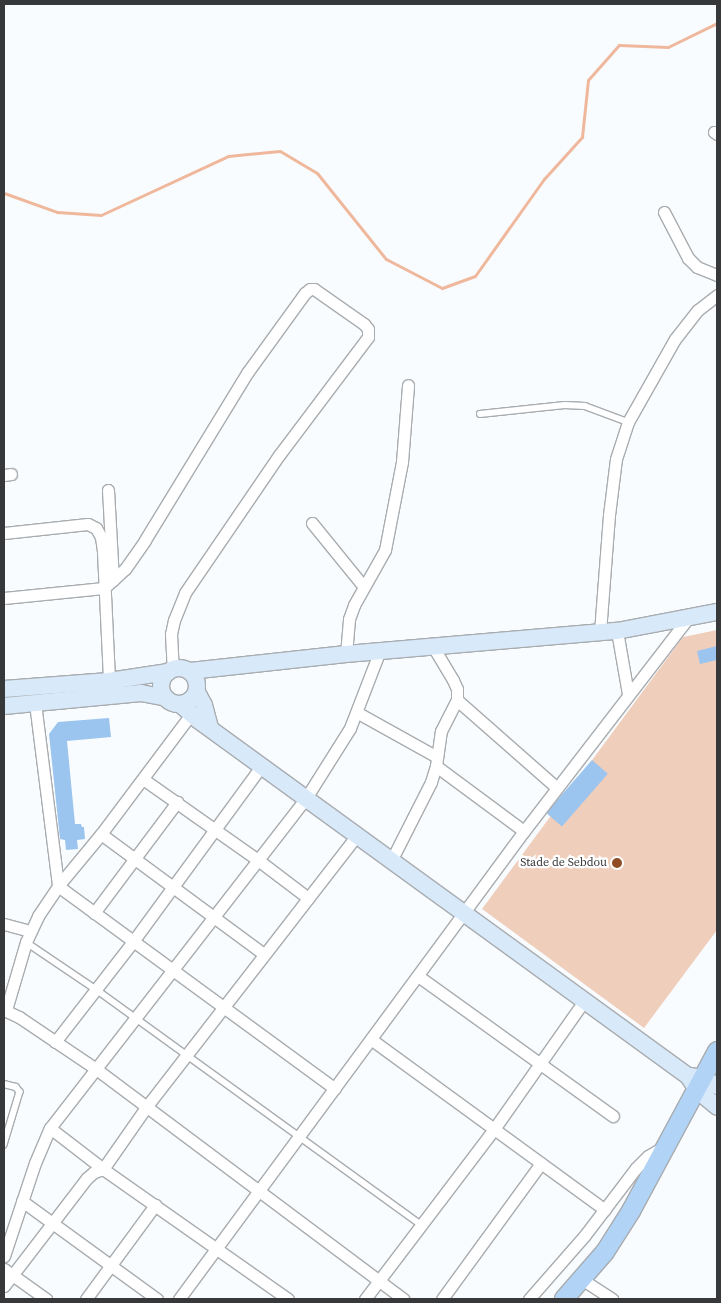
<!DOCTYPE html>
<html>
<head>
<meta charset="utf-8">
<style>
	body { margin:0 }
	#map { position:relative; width:721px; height:1303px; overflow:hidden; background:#f9fcff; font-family:"Source Serif 4",serif }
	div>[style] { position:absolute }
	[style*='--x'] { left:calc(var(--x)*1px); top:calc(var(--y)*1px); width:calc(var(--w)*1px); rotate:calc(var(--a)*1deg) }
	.green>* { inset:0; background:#f0cebc }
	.stream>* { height:3px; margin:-1.5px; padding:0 1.5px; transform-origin:1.5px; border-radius:1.5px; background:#efb89c }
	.building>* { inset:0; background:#9bc4ee; transform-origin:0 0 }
	.roads { filter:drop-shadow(1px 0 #a9acaf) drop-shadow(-1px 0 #a9acaf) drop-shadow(0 1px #a9acaf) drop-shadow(0 -1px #a9acaf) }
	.lane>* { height:5.5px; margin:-2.75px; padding:0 2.75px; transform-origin:2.75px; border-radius:2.75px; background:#fff }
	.street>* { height:11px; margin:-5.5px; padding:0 5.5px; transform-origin:5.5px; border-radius:5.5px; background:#fff }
	.secondary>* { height:16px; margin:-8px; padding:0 8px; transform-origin:8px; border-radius:8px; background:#d8e9fa }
	.secondary>.ring { margin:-8px; padding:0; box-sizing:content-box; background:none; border:16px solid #d8e9fa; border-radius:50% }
	.primary>* { height:18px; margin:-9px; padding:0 9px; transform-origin:9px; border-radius:9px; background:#b0d3f6 }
	.dots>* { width:14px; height:14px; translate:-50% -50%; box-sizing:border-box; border:2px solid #fff; border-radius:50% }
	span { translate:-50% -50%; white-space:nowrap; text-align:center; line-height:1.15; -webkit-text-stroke:4.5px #fff; paint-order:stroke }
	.poi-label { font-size:12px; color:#373839 }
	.right { translate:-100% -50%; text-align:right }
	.frame { position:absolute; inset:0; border:5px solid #373839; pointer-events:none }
</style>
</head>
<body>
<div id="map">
	<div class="green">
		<i style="clip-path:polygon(717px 630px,717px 930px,644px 1028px,482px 909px,683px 637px)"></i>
	</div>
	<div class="stream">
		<i style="--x:4;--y:193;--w:56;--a:19.7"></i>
		<i style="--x:57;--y:212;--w:44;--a:3.9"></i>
		<i style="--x:101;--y:215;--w:140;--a:-24.9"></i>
		<i style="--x:228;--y:156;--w:52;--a:-5.5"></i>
		<i style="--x:280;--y:151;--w:43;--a:30.7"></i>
		<i style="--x:317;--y:173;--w:110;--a:51.3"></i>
		<i style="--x:386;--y:259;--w:63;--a:27.4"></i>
		<i style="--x:442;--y:288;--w:35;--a:-20"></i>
		<i style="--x:475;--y:276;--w:119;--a:-54.6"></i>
		<i style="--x:544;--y:179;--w:57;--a:-47.9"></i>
		<i style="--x:582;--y:137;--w:57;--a:-84"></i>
		<i style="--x:588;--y:80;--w:47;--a:-48.5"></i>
		<i style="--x:619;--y:45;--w:49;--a:2.3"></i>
		<i style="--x:668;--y:47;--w:55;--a:-26.1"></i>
	</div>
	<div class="building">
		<i style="clip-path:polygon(717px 646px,717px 660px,700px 664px,697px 651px)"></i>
		<i style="clip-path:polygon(109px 718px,111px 737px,67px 741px,75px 824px,81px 824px,82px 827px,84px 827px,85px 839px,77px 840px,78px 849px,66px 850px,65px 840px,60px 839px,49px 734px,58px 722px)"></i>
		<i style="left:592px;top:760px;width:21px;height:70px;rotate:41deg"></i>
	</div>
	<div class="roads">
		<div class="lane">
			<i style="--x:480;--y:414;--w:85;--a:-6"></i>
			<i style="--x:565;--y:405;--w:20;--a:3"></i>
			<i style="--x:585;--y:406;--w:46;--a:20.4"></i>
			<i style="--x:26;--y:942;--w:86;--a:34.1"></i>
			<i style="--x:97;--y:990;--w:399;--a:35.9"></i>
			<i style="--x:4;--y:1084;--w:12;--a:14"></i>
			<i style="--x:16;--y:1087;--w:6;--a:51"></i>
			<i style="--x:20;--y:1092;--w:55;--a:106.8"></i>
		</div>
		<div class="street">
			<i style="--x:714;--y:132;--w:4;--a:34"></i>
			<i style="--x:664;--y:212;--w:52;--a:62.4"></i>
			<i style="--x:688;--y:258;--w:13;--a:45"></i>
			<i style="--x:697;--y:267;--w:22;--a:22"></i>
			<i style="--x:4;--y:475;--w:7;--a:-8"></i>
			<i style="--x:108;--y:490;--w:90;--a:86.8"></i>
			<i style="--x:312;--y:523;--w:82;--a:50.9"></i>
			<i style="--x:4;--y:533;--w:84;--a:-6.1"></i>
			<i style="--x:88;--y:524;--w:9;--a:27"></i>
			<i style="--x:96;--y:528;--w:10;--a:61"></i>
			<i style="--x:101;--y:537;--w:15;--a:82"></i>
			<i style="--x:103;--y:552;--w:129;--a:87.3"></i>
			<i style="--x:4;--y:598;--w:100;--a:-5.7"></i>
			<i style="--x:104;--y:588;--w:12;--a:-42"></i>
			<i style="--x:113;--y:580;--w:16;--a:-43"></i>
			<i style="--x:125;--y:569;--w:35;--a:-55"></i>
			<i style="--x:145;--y:540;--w:196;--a:-58.6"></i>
			<i style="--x:247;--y:373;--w:99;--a:-54.1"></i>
			<i style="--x:305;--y:293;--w:6;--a:-39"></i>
			<i style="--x:310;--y:289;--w:4;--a:0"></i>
			<i style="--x:314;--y:289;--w:61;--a:35"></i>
			<i style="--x:364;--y:324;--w:6;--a:51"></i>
			<i style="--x:368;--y:329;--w:8;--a:90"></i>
			<i style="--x:368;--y:337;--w:148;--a:127"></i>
			<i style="--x:279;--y:455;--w:167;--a:124.3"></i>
			<i style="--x:185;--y:593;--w:29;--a:112"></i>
			<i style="--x:174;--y:620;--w:14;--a:102"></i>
			<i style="--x:171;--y:634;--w:35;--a:87"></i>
			<i style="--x:617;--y:631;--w:64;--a:80.1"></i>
			<i style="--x:600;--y:632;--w:117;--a:-85.6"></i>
			<i style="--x:609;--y:515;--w:56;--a:-82.9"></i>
			<i style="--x:616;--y:459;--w:39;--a:-72"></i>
			<i style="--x:628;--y:422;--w:95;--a:-60.5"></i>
			<i style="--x:675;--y:339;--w:37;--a:-52"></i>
			<i style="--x:698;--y:310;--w:24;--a:-38"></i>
			<i style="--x:346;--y:654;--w:35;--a:-85"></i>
			<i style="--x:349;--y:619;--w:15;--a:-70"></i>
			<i style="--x:354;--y:605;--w:63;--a:-60.6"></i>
			<i style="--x:385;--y:550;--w:90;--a:-79.1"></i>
			<i style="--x:402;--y:462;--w:77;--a:-85.5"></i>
			<i style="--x:457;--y:700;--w:133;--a:41.3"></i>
			<i style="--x:35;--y:703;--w:184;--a:82.8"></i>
			<i style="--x:58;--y:886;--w:343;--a:36.2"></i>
			<i style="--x:358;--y:713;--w:90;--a:29.1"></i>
			<i style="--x:436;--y:766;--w:109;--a:36.5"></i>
			<i style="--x:143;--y:779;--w:141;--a:35.2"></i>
			<i style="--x:258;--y:860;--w:63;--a:37.2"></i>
			<i style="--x:101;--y:834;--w:202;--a:36.4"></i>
			<i style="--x:392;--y:859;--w:86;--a:-63.1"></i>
			<i style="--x:431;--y:782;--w:17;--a:-73"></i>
			<i style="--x:436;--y:766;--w:35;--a:-82"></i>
			<i style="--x:441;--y:731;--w:35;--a:-63"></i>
			<i style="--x:457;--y:700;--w:11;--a:-90"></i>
			<i style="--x:457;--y:689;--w:10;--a:-114"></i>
			<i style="--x:453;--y:680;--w:37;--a:-121"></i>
			<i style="--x:94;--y:913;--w:139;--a:-53.2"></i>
			<i style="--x:4;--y:924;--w:27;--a:15"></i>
			<i style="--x:418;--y:976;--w:240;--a:35.7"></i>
			<i style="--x:4;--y:1010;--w:17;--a:25"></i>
			<i style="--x:19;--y:1017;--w:93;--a:34"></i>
			<i style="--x:96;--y:1069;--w:384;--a:36.8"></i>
			<i style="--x:6;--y:1010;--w:71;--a:-73.6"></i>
			<i style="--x:26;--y:942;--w:29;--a:-65"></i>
			<i style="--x:38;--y:916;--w:36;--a:-56"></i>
			<i style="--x:58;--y:886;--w:67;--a:-50.4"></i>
			<i style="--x:101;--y:834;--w:150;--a:-53.1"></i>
			<i style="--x:372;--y:1040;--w:288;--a:36.1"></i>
			<i style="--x:55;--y:1042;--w:129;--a:-52.2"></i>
			<i style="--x:134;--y:940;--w:217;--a:-53.8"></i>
			<i style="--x:50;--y:1128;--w:67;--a:37.7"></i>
			<i style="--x:103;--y:1169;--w:226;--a:35.1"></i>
			<i style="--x:22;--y:1201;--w:167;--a:36"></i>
			<i style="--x:4;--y:1256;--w:98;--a:-71.6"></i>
			<i style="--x:35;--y:1163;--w:38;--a:-67"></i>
			<i style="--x:50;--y:1128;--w:418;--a:-52.2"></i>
			<i style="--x:306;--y:798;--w:83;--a:-57.8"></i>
			<i style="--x:350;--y:728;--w:80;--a:-68.9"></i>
			<i style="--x:4;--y:1269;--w:52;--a:35.5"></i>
			<i style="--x:583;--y:1280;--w:35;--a:33"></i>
			<i style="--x:4;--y:1286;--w:136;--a:-52.5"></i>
			<i style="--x:87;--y:1178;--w:9;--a:-41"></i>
			<i style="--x:94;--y:1172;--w:9;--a:-18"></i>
			<i style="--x:103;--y:1169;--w:77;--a:-55.1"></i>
			<i style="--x:147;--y:1106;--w:343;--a:-52.2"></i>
			<i style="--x:86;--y:1299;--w:117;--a:-53.7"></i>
			<i style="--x:179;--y:1299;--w:581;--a:-53.6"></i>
			<i style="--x:524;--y:831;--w:267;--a:-52.4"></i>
			<i style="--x:365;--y:1299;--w:213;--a:-52.8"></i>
			<i style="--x:494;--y:1129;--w:156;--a:-54.9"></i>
			<i style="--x:442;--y:1299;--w:168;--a:-53.9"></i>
			<i style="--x:529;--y:1299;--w:85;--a:-48.8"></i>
			<i style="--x:585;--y:1235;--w:84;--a:-52.7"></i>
			<i style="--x:636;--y:1168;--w:17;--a:-45"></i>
			<i style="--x:648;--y:1156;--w:20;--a:-30"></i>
		</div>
		<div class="secondary">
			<i class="ring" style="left:161px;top:668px;width:20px;height:20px"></i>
			<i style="--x:190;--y:671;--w:157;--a:-6.2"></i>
			<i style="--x:346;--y:654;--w:272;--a:-4.9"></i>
			<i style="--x:617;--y:631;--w:102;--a:-10.8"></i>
			<i style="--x:4;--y:689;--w:105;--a:-4.4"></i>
			<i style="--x:109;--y:681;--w:60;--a:-8.7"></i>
			<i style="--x:197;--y:692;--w:15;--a:62"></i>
			<i style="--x:204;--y:705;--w:23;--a:75"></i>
			<i style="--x:181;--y:705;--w:23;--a:41"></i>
			<i style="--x:198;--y:720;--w:606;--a:36"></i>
			<i style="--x:688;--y:1076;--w:17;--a:57"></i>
			<i style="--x:697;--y:1090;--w:26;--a:40"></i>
			<i style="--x:4;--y:706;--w:138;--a:-5.4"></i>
			<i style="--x:141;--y:693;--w:25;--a:11"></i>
			<i style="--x:690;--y:1076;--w:13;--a:9"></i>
			<i style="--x:703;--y:1078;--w:16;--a:30"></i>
		</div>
		<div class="primary">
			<i style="--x:564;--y:1299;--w:62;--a:-48.9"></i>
			<i style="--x:605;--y:1252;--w:49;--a:-57.6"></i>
			<i style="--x:631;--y:1211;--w:182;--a:-61.7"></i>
		</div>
	</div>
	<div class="dots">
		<i style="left:617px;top:863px;background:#924c23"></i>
	</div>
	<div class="poi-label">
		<span class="right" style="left:607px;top:863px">Stade de Sebdou</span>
	</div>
	<div class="frame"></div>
</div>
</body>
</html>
